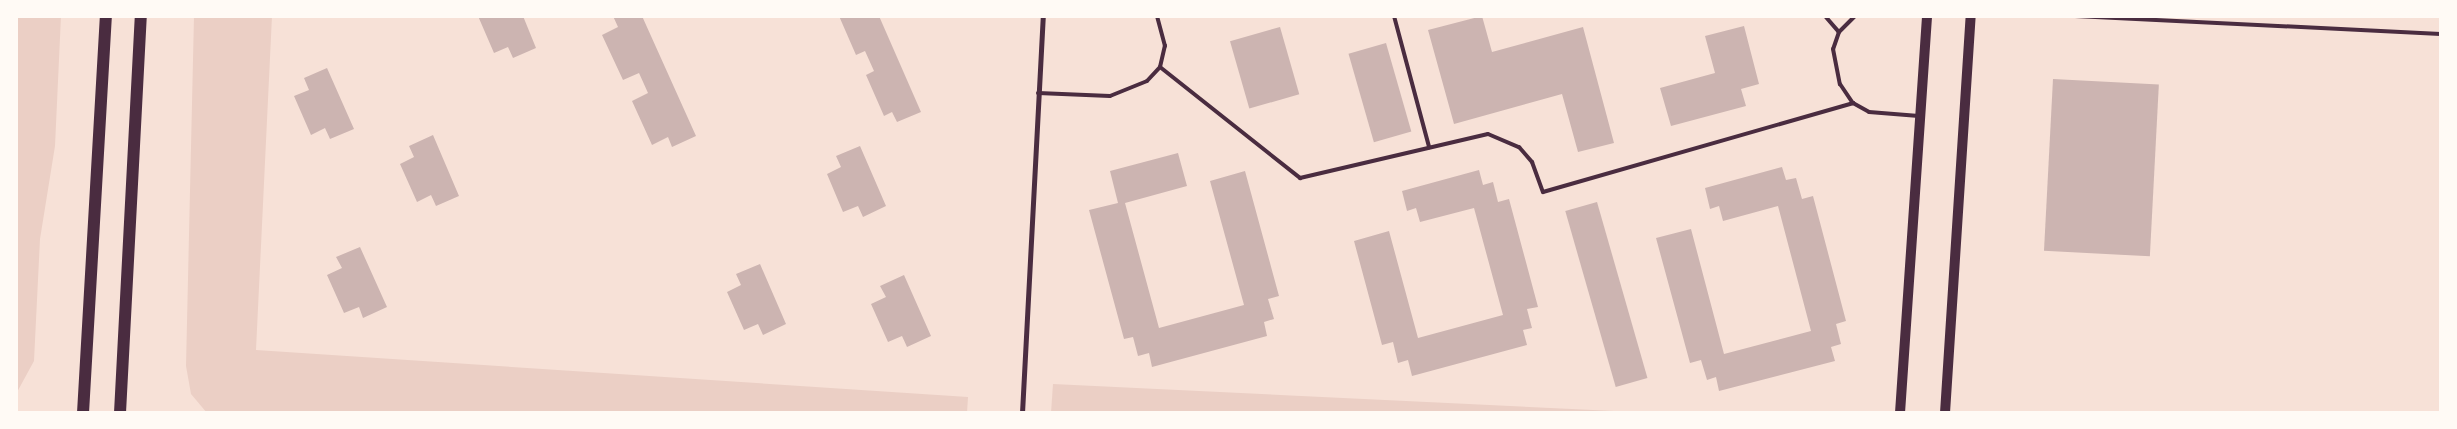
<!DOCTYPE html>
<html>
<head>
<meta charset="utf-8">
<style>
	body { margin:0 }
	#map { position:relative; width:2457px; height:429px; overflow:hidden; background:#f7e1d7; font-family:"Noto Serif",serif }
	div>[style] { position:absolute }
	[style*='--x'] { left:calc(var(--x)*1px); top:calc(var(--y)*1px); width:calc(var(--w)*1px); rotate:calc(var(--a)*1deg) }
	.green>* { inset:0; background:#ebcfc5 }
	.building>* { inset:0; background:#ccb4b1; transform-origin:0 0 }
	.service>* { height:4px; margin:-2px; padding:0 2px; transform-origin:2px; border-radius:2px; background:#4a2c40 }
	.minor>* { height:5px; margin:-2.5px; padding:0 2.5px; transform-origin:2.5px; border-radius:2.5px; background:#4a2c40 }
	.secondary>* { height:10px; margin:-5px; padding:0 5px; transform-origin:5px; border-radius:5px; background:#4a2c40 }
	.primary>* { height:12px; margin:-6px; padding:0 6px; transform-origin:6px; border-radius:6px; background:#4a2c40 }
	span { translate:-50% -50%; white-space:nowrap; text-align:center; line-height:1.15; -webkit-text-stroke:4px #fffaf5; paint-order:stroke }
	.frame { position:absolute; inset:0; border:18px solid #fffaf5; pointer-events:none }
</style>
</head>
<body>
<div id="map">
	<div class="green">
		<i style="clip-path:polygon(16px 16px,61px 16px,55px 146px,40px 239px,34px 361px,16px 394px)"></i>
		<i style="clip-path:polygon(194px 16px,272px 16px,256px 350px,968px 397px,967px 413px,207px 413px,191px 394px,186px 366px)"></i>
		<i style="clip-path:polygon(1053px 384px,1656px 413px,1051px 413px)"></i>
	</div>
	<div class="building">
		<i style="clip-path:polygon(478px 16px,523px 16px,536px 48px,513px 58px,508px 47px,494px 53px)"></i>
		<i style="clip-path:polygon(613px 16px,642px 16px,696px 136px,672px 147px,668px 137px,652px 145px,632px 101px,648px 93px,639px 73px,623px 80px,602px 35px,618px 27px)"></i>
		<i style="clip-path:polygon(839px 16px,879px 16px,921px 112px,897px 122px,892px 112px,884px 116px,866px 75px,874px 71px,865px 51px,856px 55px)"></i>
		<i style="clip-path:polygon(1482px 16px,1492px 52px,1583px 27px,1614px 143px,1578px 152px,1562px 94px,1454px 124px,1428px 30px)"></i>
		<i style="clip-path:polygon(1744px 26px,1759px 84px,1741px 89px,1746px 106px,1671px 126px,1660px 88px,1715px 73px,1705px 36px)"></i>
		<i style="left:1280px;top:27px;width:70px;height:52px;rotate:74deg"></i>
		<i style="left:1386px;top:43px;width:92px;height:39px;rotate:74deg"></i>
		<i style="clip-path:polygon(327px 68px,354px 129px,330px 139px,325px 128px,311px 135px,294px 96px,309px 90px,304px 78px)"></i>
		<i style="left:2053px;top:79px;width:106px;height:172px;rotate:3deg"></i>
		<i style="clip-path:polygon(433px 135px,459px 196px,436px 206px,431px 195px,417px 202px,400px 164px,414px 157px,409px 146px)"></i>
		<i style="clip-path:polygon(860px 146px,886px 206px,863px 217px,858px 206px,843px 212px,827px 174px,841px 167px,836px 156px)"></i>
		<i style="clip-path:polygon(1178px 153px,1187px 186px,1125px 203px,1159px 328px,1244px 305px,1210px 181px,1245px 171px,1279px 296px,1268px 299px,1274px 319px,1264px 322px,1267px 336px,1152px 367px,1149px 353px,1138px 356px,1133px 337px,1124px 339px,1089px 210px,1118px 203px,1110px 171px)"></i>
		<i style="clip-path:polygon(1782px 167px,1786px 180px,1796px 178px,1802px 199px,1813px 196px,1846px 321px,1836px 324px,1841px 344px,1831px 347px,1835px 361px,1719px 391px,1716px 377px,1707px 380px,1701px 360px,1690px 363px,1656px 238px,1691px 229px,1724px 354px,1811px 331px,1778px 206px,1723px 221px,1719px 206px,1710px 209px,1705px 188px)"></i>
		<i style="clip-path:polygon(1479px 170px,1483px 185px,1493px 182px,1498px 202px,1509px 199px,1538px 307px,1527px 309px,1532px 328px,1523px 330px,1527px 345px,1412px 376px,1408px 360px,1398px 363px,1393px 342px,1382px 345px,1354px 241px,1389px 231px,1418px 338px,1503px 315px,1474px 208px,1420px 222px,1416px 208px,1407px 211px,1402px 191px)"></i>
		<i style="left:1597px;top:202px;width:183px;height:33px;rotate:74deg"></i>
		<i style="clip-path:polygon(360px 247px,387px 307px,363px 318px,359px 307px,344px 313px,327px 275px,342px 268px,336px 257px)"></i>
		<i style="clip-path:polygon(760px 264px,786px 324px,763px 335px,758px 324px,744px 330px,727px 292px,741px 285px,736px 274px)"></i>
		<i style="clip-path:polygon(904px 275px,931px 336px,907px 347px,902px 336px,888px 342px,871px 304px,886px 297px,880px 286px)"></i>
	</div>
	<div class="service">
		<i style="--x:1394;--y:16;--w:136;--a:75"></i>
		<i style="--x:1825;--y:16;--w:21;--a:49"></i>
		<i style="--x:1855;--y:16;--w:23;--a:135"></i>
		<i style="--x:1839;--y:32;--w:18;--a:109"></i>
		<i style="--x:1833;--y:49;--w:36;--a:79"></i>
		<i style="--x:1840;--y:84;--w:23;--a:56"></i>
		<i style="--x:1853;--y:103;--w:18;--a:29"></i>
		<i style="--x:1869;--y:112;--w:50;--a:4.6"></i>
		<i style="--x:2075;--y:16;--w:366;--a:2.8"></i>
		<i style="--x:1160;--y:67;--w:179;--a:38.4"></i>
		<i style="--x:1300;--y:178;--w:193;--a:-13.2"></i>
		<i style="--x:1488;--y:134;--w:34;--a:23"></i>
		<i style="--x:1519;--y:147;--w:20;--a:49"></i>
		<i style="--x:1532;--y:162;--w:32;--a:70"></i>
		<i style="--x:1543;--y:192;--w:323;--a:-16"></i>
		<i style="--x:1038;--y:93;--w:72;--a:2.4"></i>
		<i style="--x:1110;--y:96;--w:40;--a:-22"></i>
		<i style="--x:1147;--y:81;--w:19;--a:-47"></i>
		<i style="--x:1160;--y:67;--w:22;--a:-77"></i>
		<i style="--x:1165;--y:46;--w:31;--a:-105"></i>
	</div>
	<div class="minor">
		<i style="--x:1022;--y:413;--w:398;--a:-87"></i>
	</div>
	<div class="secondary">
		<i style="--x:1900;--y:413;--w:398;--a:-86.1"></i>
		<i style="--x:1945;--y:413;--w:398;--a:-86.3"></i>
	</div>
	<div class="primary">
		<i style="--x:83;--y:413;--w:398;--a:-86.7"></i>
		<i style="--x:120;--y:413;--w:398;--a:-87"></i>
	</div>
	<div class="frame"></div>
</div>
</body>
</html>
